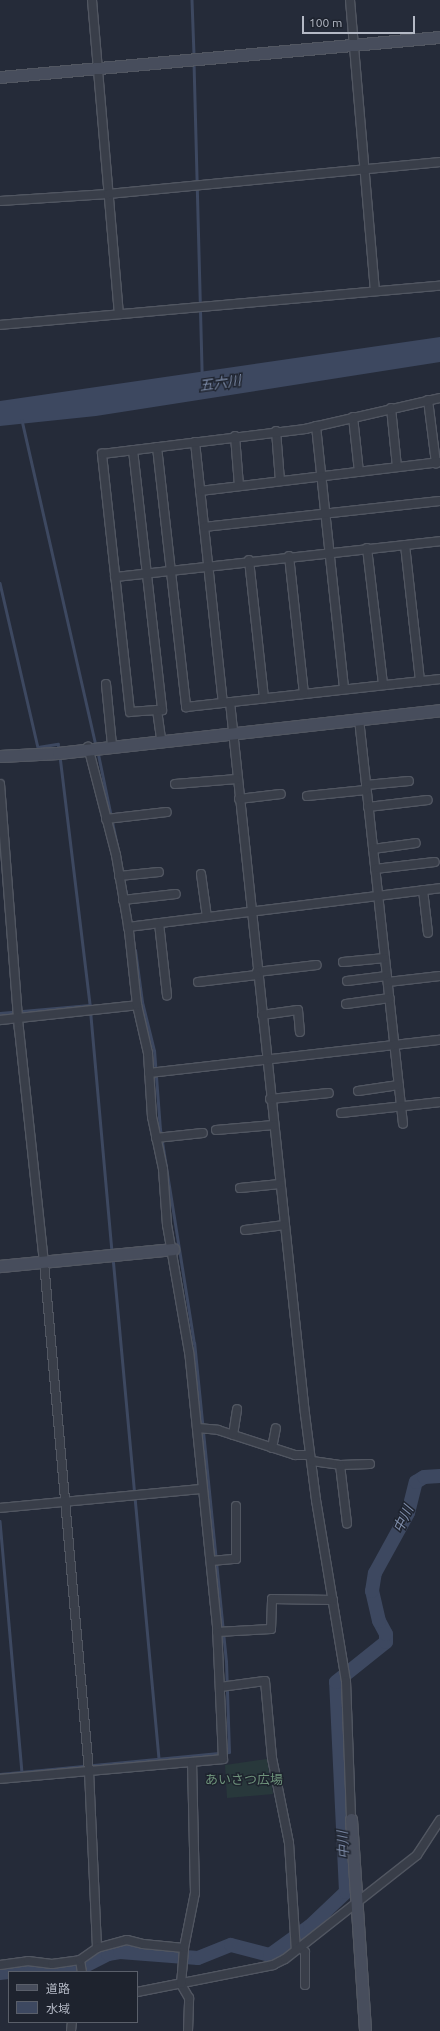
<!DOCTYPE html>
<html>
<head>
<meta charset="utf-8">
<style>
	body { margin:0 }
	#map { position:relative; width:440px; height:2031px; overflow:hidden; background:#252b39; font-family:Ubuntu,"Noto Sans JP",sans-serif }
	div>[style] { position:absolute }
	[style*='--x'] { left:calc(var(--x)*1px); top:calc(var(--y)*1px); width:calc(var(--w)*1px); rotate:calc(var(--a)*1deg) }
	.green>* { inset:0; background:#28383b }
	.water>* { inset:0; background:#3d4860 }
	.stream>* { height:2.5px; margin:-1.25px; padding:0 1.25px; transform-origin:1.25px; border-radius:1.25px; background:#3d4860 }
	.river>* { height:14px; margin:-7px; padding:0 7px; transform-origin:7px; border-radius:7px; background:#3d4860 }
	.roads { filter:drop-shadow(1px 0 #515661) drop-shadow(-1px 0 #515661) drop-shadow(0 1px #515661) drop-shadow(0 -1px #515661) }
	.street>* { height:8px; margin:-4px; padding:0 4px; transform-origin:4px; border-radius:4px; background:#393e49 }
	.secondary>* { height:11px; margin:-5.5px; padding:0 5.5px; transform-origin:5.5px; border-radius:5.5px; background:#474d5c }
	span { translate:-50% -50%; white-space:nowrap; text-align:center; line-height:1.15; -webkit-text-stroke:3px #1e232e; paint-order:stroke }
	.park-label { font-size:13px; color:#6e937b }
	.water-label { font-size:14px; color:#7f8daa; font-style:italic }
	.legend { position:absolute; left:8px; top:1971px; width:130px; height:52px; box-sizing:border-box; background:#1e232e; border:1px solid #5a5f6a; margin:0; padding:5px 7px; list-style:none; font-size:12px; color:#b4b9c5 }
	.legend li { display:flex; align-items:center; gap:8px; height:20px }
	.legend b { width:20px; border:1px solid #5a5f6a }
	.scale { position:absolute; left:302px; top:16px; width:113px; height:18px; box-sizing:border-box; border:2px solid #b4b9c5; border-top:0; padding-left:5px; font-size:12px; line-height:14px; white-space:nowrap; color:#b4b9c5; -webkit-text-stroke:3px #1e232e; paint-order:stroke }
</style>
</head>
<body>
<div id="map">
	<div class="green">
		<i style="clip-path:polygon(267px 1759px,273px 1794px,227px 1798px,225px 1765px)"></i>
	</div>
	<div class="water">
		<i style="clip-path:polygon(440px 337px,440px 362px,96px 416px,0 426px,0 401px)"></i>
	</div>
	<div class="stream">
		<i style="--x:192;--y:0;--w:55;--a:87.9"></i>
		<i style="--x:194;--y:62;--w:312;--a:88.5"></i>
		<i style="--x:22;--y:420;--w:333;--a:77.2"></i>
		<i style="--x:0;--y:583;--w:168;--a:77"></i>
		<i style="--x:38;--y:747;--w:20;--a:-9"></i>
		<i style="--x:58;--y:744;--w:5;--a:79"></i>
		<i style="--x:98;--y:752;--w:94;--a:78.3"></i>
		<i style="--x:60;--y:756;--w:251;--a:83.1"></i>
		<i style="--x:90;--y:1005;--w:248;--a:84.9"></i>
		<i style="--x:125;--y:887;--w:9;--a:77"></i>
		<i style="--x:0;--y:1013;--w:90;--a:-5.1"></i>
		<i style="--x:113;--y:1257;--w:504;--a:84.76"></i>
		<i style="--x:0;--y:1521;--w:252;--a:85"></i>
		<i style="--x:0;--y:1774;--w:230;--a:-5.5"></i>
		<i style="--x:229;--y:1752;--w:90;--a:-91.9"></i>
		<i style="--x:226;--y:1662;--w:320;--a:-95.7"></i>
		<i style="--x:194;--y:1344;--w:217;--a:-99"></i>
		<i style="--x:160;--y:1130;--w:79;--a:-94.3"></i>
		<i style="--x:154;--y:1051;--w:50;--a:-103.8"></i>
		<i style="--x:142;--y:1002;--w:52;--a:-97.7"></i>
	</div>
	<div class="river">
		<i style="--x:0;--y:1973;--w:31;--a:-7"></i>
		<i style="--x:31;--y:1969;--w:32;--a:5"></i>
		<i style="--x:63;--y:1972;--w:14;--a:-8"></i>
		<i style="--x:77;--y:1970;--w:35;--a:-27"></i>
		<i style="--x:108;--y:1954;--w:12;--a:-9"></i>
		<i style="--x:120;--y:1952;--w:78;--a:4.4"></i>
		<i style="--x:198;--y:1958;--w:35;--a:-22"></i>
		<i style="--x:231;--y:1945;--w:40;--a:14.4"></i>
		<i style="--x:270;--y:1955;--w:49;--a:-35.9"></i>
		<i style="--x:310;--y:1926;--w:50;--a:-43.4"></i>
		<i style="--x:346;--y:1892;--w:210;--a:-92.7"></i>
		<i style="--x:336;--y:1682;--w:64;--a:-38.7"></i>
		<i style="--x:386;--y:1642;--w:8;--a:-90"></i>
		<i style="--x:386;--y:1634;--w:15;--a:-118"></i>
		<i style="--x:379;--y:1621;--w:31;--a:-103"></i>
		<i style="--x:372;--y:1591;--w:18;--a:-81"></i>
		<i style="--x:375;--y:1573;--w:68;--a:-61.2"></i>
		<i style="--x:408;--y:1513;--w:32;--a:-76"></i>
		<i style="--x:416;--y:1482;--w:9;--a:-32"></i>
		<i style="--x:424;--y:1477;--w:16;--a:-4"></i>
	</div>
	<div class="roads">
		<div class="street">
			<i style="--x:92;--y:0;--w:315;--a:85.1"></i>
			<i style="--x:350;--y:0;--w:292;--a:85.1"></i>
			<i style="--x:0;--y:201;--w:108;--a:-3.7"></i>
			<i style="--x:108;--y:194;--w:334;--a:-5.5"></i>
			<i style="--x:0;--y:325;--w:442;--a:-5.1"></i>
			<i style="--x:428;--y:400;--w:64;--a:82.8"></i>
			<i style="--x:391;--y:408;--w:59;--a:84.2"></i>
			<i style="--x:353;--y:417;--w:55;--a:83.8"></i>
			<i style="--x:316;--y:426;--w:264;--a:83.9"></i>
			<i style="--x:276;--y:431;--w:50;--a:85.4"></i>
			<i style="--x:235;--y:436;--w:50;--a:85.4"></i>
			<i style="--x:195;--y:442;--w:262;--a:83.9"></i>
			<i style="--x:157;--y:447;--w:262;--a:83.6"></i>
			<i style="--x:186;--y:707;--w:256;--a:-6.3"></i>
			<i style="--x:133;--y:450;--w:262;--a:83.6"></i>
			<i style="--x:162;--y:710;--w:5;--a:180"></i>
			<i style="--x:157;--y:710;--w:30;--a:82"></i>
			<i style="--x:200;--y:491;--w:242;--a:-6.9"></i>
			<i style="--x:204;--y:527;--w:237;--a:-6.3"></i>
			<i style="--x:405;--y:545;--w:137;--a:83.7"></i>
			<i style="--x:367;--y:548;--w:137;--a:83.3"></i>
			<i style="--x:289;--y:556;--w:138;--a:83.8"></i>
			<i style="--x:249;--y:560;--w:139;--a:83.8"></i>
			<i style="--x:115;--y:577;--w:327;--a:-6.3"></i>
			<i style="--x:106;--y:684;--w:61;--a:84.4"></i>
			<i style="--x:230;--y:702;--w:716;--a:83.99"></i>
			<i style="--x:305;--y:1414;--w:87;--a:82.7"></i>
			<i style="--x:316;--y:1500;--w:183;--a:80.6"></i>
			<i style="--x:346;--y:1681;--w:138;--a:87.9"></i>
			<i style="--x:157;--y:710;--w:27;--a:176"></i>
			<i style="--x:130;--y:712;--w:260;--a:-96.2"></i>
			<i style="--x:102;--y:454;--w:205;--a:-7"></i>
			<i style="--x:305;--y:429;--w:139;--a:-12.9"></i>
			<i style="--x:359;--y:719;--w:407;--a:83.8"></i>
			<i style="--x:0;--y:784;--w:246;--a:85.6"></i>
			<i style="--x:19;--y:1029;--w:234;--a:83.9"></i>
			<i style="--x:44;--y:1262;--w:511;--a:84.95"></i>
			<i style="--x:89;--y:1771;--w:177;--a:87.4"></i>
			<i style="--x:175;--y:784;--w:62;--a:-4.6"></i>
			<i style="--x:366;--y:785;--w:43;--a:-5.3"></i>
			<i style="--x:307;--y:796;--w:59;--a:-5.8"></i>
			<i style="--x:239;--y:799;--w:42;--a:-6.8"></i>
			<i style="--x:368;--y:807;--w:60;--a:-6.7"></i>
			<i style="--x:106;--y:819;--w:61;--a:-6.5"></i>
			<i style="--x:373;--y:849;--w:43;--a:-7.9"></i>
			<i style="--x:375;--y:869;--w:60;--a:-6.7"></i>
			<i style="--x:201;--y:874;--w:43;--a:82.1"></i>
			<i style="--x:119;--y:876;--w:40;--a:-5.7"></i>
			<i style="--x:423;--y:890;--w:43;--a:83.4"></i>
			<i style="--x:123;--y:900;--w:53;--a:-6.5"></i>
			<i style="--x:159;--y:923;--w:73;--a:83.7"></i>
			<i style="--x:128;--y:927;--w:314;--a:-7.1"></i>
			<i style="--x:343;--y:962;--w:42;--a:-5.4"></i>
			<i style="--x:257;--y:972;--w:60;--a:-6.7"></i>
			<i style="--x:347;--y:981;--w:40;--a:-7.1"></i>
			<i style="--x:198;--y:982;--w:59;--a:-6.8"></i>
			<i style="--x:388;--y:982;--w:52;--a:-6.6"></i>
			<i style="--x:346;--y:1004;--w:44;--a:-7.8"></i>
			<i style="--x:262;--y:1015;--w:36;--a:-8"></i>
			<i style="--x:298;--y:1010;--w:22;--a:85"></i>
			<i style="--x:0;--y:1020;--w:138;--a:-6.2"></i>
			<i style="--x:149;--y:1073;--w:293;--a:-6.5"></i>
			<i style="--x:358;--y:1091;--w:41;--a:-8.3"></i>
			<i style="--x:270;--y:1099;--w:59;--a:-5.8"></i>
			<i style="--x:341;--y:1113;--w:100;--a:-6.3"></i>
			<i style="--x:216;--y:1130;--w:58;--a:-4.9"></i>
			<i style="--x:156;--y:1138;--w:47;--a:-6.1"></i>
			<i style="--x:240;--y:1188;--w:40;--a:-5.7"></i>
			<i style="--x:245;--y:1230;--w:40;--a:-7.1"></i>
			<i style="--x:197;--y:1428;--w:21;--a:5"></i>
			<i style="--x:218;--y:1430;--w:81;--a:18"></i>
			<i style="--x:295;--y:1455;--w:15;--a:0"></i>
			<i style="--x:233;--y:1435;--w:26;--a:-81"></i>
			<i style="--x:272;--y:1448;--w:20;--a:-79"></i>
			<i style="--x:312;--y:1461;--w:28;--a:8"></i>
			<i style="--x:340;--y:1465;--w:30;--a:-2"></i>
			<i style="--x:340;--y:1465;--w:59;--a:83.2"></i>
			<i style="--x:0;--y:1508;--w:203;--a:-5.4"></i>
			<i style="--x:211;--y:1561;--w:25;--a:-5"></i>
			<i style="--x:236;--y:1559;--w:53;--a:-90"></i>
			<i style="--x:217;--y:1632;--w:54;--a:-3.2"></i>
			<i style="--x:271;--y:1629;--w:30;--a:-88"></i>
			<i style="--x:272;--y:1599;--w:61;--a:0.9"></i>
			<i style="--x:220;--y:1687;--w:45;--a:-7.6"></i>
			<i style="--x:265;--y:1681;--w:77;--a:84.8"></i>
			<i style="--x:272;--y:1758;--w:87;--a:78.7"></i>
			<i style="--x:289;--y:1843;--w:107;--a:86.3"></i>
			<i style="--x:0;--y:1779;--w:224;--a:-5.1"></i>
			<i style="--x:223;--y:1759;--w:133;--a:-92.6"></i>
			<i style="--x:217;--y:1626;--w:275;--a:-95.8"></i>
			<i style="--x:189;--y:1352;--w:129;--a:-99.8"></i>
			<i style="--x:167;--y:1225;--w:56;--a:-94.1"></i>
			<i style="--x:163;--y:1169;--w:53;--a:-101.9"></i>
			<i style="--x:152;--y:1117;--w:64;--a:-93.6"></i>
			<i style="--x:148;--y:1053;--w:49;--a:-102.9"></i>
			<i style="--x:137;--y:1005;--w:74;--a:-96.2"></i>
			<i style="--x:129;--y:931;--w:77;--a:-99.7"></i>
			<i style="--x:116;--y:855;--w:112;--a:-104.5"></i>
			<i style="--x:300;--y:1947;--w:7;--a:45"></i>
			<i style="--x:305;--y:1952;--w:33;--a:90"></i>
			<i style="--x:80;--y:1960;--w:12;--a:81"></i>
			<i style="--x:0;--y:1965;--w:28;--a:-8"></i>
			<i style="--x:28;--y:1961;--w:24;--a:7"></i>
			<i style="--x:52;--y:1964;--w:28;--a:-8"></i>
			<i style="--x:80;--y:1960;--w:21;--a:-35"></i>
			<i style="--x:97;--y:1948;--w:31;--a:-15"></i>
			<i style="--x:127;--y:1940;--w:16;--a:14"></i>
			<i style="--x:143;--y:1944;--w:41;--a:5.6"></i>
			<i style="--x:137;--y:1992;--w:139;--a:-11.2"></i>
			<i style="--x:273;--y:1965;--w:13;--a:-27"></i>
			<i style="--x:285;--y:1959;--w:168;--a:-38.2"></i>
			<i style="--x:417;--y:1855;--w:42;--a:-56.7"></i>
			<i style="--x:71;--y:2031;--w:9;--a:-84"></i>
			<i style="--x:188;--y:2031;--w:33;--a:-88"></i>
			<i style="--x:189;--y:1998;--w:16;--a:-120"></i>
			<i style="--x:181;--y:1984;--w:36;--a:-85"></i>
			<i style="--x:184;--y:1948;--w:56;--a:-78.7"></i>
			<i style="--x:195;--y:1893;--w:131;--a:-91.3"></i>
		</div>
		<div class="secondary">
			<i style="--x:0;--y:77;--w:442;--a:-5.2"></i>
			<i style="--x:0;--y:756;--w:58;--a:-3"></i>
			<i style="--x:58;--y:753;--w:384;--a:-6.4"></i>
			<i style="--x:0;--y:1266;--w:174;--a:-5.6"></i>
			<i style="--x:351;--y:1819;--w:212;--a:86.2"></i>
		</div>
	</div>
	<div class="park-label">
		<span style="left:244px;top:1779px">あいさつ広場</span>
	</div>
	<div class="water-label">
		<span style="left:220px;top:383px;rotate:-8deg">五六川</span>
		<span style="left:403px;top:1519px;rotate:-65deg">中川</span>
		<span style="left:343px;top:1845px;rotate:-93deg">中川</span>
	</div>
	<ul class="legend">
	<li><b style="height:5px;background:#474d5c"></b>道路</li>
	<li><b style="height:11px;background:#3d4860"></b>水域</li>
	</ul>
	<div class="scale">100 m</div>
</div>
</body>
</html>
